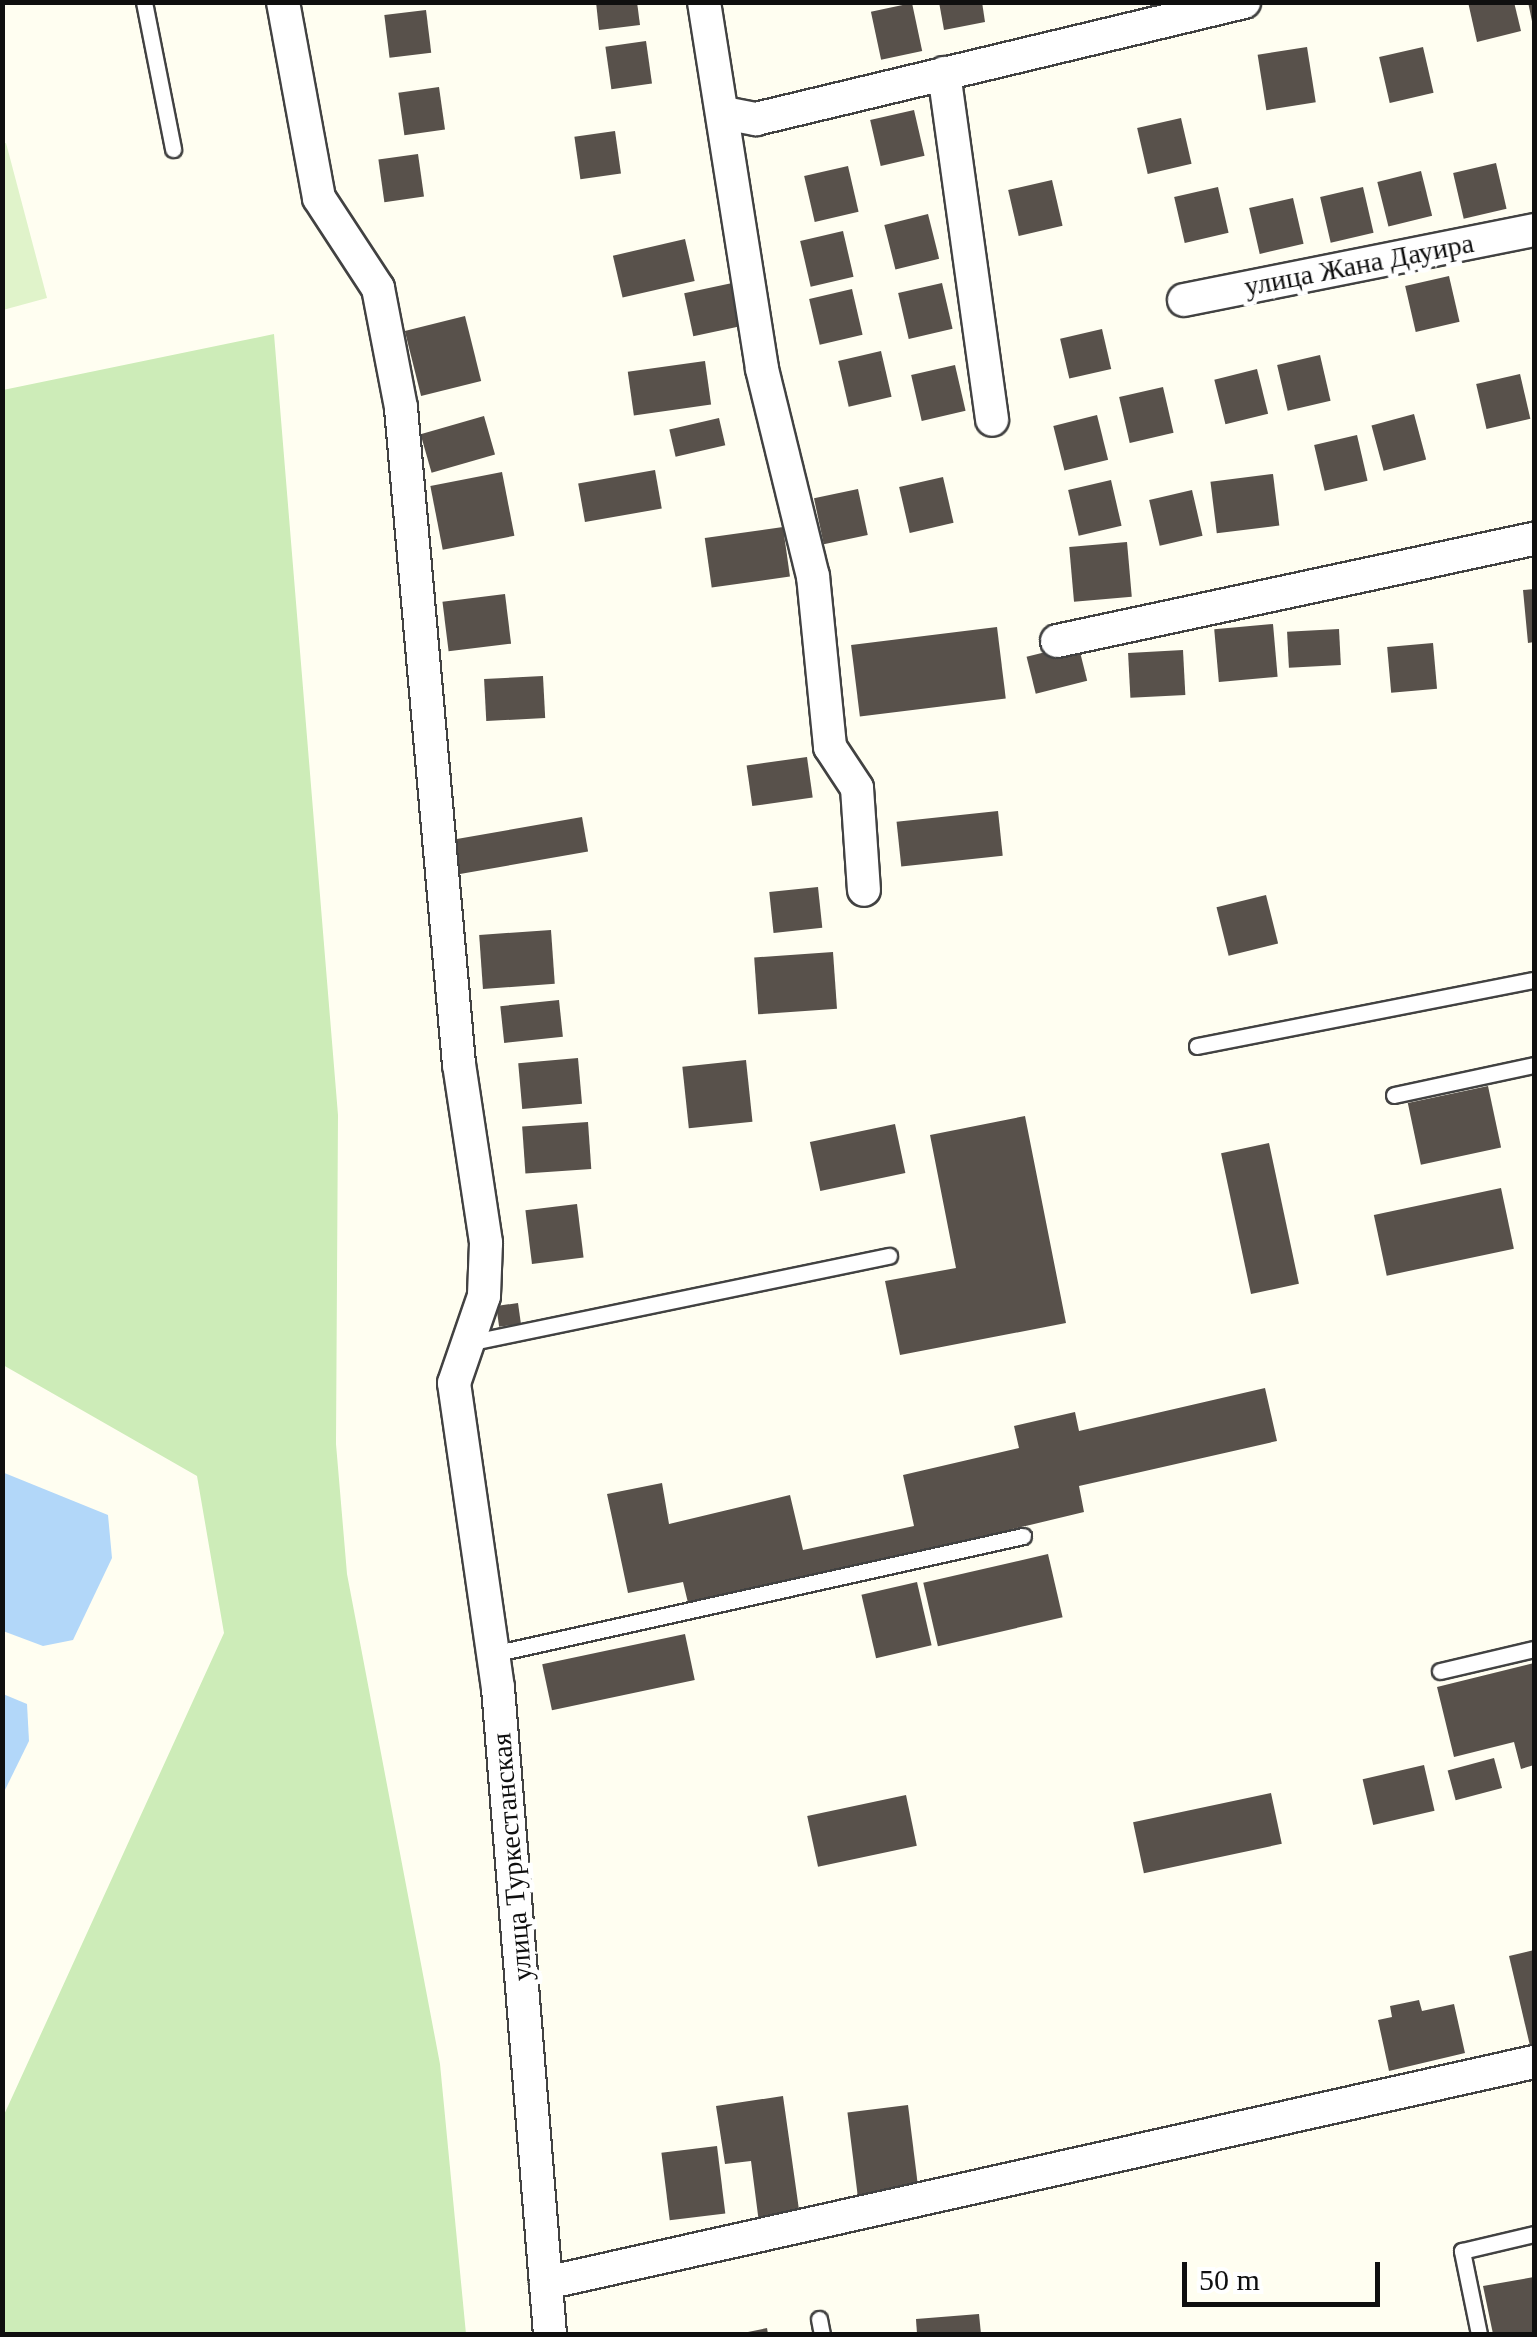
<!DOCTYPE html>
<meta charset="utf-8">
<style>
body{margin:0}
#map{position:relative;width:1537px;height:2337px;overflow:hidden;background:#fffef1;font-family:"Times New Roman",serif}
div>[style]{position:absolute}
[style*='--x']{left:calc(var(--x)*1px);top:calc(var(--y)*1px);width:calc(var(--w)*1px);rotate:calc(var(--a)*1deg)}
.green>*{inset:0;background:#cdecb8}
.pitch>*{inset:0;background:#e0f3ca}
.water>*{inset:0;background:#b2d7f9}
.building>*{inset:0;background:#58514b;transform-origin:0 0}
.roads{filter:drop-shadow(2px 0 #424242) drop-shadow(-2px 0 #424242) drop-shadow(0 2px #424242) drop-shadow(0 -2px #424242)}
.lane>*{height:15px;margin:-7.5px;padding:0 7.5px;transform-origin:7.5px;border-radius:7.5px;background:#fff}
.street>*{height:32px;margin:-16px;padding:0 16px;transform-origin:16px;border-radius:16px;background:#fff}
span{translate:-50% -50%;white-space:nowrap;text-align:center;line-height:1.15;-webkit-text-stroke:10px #fff;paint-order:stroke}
.street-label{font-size:28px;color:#0f0f0f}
.frame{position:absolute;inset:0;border:5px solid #0f0f0f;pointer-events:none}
.scale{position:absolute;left:1182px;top:2262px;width:198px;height:45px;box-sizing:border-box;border:5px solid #0f0f0f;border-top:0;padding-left:12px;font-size:30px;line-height:35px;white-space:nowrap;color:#0f0f0f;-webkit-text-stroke:8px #fff;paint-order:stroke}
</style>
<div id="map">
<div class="green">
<div style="clip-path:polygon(274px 334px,338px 1115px,336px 1444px,347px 1574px,440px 2064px,466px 2334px,3px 2334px,3px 2117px,224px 1633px,197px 1476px,3px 1365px,3px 390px)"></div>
</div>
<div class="pitch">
<div style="clip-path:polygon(6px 143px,47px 298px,3px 310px,2px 144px)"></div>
</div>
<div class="water">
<div style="clip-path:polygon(2px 1472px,108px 1515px,112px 1558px,73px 1640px,43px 1646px,3px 1631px)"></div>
<div style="clip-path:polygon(3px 1694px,27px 1704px,29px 1741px,3px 1794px)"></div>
</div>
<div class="building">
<div style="clip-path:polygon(596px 2px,637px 2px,640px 25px,599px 30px)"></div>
<div style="clip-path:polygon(939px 2px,982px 2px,985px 22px,944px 30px)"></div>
<div style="clip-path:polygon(1468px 2px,1514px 2px,1521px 31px,1477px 42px)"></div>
<div style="clip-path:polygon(1528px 2px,1534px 2px,1534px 25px,1533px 26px)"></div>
<div style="left:912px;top:3px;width:49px;height:42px;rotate:78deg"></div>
<div style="left:426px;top:10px;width:43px;height:42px;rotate:83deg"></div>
<div style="left:646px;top:41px;width:43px;height:41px;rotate:82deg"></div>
<div style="left:1307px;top:47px;width:56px;height:50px;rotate:81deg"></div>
<div style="left:1423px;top:47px;width:47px;height:45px;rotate:77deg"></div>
<div style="left:439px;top:87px;width:43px;height:41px;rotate:82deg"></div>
<div style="left:914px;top:110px;width:47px;height:45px;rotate:77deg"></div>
<div style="left:1181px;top:118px;width:47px;height:45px;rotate:77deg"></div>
<div style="left:615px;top:131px;width:43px;height:41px;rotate:82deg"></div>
<div style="left:418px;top:154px;width:43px;height:40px;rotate:82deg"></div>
<div style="left:1496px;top:163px;width:47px;height:44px;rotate:77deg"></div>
<div style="left:848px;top:166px;width:47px;height:45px;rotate:77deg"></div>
<div style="left:1421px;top:171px;width:46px;height:45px;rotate:76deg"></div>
<div style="left:1052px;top:180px;width:47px;height:45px;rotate:77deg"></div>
<div style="left:1218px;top:187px;width:47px;height:45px;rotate:77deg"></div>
<div style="left:1363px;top:187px;width:47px;height:44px;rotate:77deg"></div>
<div style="left:1293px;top:198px;width:47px;height:45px;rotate:77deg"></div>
<div style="left:928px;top:214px;width:46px;height:45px;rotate:76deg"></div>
<div style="left:843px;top:231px;width:47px;height:44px;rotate:77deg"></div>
<div style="left:685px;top:239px;width:43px;height:74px;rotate:77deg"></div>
<div style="left:1449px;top:276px;width:47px;height:45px;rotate:77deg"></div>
<div style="left:737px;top:282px;width:44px;height:54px;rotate:78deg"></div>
<div style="left:942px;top:283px;width:47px;height:45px;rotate:77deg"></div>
<div style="left:852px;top:289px;width:47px;height:44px;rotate:77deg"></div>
<div style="left:465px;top:316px;width:67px;height:62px;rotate:76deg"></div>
<div style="left:1102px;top:329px;width:41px;height:43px;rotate:77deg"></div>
<div style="left:881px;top:351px;width:47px;height:44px;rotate:77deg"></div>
<div style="left:1320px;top:355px;width:47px;height:44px;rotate:77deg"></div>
<div style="left:705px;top:361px;width:44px;height:78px;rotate:82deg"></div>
<div style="left:955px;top:365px;width:47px;height:45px;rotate:77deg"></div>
<div style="left:1257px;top:369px;width:46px;height:44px;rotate:76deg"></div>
<div style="left:1520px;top:374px;width:46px;height:45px;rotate:77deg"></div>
<div style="left:1163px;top:387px;width:47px;height:45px;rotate:77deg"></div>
<div style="left:1414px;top:414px;width:47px;height:44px;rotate:75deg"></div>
<div style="left:1097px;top:415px;width:46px;height:45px;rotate:76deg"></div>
<div style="left:484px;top:416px;width:40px;height:66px;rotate:74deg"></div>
<div style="left:719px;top:418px;width:28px;height:51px;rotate:77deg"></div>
<div style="left:1357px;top:435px;width:47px;height:44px;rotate:77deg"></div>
<div style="left:655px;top:470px;width:39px;height:78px;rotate:80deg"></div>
<div style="left:502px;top:472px;width:65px;height:73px;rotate:79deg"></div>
<div style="left:1273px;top:474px;width:52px;height:63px;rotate:83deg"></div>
<div style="left:943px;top:477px;width:47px;height:45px;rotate:77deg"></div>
<div style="left:1111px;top:480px;width:47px;height:44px;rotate:77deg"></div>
<div style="left:858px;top:489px;width:47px;height:45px;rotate:78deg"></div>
<div style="left:1192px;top:490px;width:47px;height:44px;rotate:77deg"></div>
<div style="left:783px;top:527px;width:50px;height:79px;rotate:82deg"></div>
<div style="left:1127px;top:542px;width:55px;height:58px;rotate:85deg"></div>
<div style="clip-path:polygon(1534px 589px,1534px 642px,1528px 643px,1523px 590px)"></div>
<div style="left:505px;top:594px;width:50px;height:63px;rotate:83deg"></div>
<div style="left:1273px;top:624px;width:53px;height:59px;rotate:85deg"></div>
<div style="left:997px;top:627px;width:72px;height:147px;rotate:83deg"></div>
<div style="left:1339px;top:629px;width:36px;height:52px;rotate:87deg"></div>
<div style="left:1433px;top:643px;width:46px;height:46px;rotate:85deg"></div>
<div style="left:1078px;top:644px;width:38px;height:53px;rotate:76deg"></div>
<div style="left:1183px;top:650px;width:45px;height:55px;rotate:87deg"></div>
<div style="left:543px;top:676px;width:42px;height:59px;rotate:87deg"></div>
<div style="left:807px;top:757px;width:41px;height:61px;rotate:82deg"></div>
<div style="left:998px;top:811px;width:45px;height:102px;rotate:84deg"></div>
<div style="left:582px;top:817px;width:35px;height:130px;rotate:80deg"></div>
<div style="left:818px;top:887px;width:41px;height:49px;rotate:84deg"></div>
<div style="left:1266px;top:895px;width:50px;height:51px;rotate:76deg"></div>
<div style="left:551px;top:930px;width:54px;height:72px;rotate:86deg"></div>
<div style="left:833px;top:952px;width:57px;height:79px;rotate:86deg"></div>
<div style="left:559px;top:1000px;width:37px;height:59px;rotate:84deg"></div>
<div style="left:578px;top:1058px;width:46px;height:60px;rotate:85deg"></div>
<div style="left:746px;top:1060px;width:62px;height:64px;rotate:84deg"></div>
<div style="left:1488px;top:1086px;width:63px;height:82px;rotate:78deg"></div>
<div style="clip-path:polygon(1025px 1116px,1066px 1323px,900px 1355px,885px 1281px,956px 1268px,930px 1135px)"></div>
<div style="left:588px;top:1122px;width:47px;height:66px;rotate:86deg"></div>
<div style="left:895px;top:1124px;width:50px;height:87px;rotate:78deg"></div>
<div style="left:1269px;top:1143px;width:144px;height:49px;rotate:78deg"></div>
<div style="left:1501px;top:1188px;width:62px;height:130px;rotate:78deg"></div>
<div style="left:577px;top:1204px;width:54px;height:52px;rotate:83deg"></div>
<div style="left:518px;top:1303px;width:21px;height:22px;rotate:82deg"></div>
<div style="clip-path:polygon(1265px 1388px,1277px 1441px,1079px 1486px,1084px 1512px,689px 1607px,683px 1582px,628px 1593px,607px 1494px,662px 1483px,669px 1524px,790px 1495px,803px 1550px,914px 1526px,903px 1475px,1019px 1448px,1014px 1426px,1075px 1412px,1079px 1431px)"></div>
<div style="left:1048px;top:1554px;width:65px;height:128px;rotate:77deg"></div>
<div style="left:917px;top:1582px;width:65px;height:57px;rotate:77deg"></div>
<div style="left:685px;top:1634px;width:47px;height:146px;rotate:78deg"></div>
<div style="clip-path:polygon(1534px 1663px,1534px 1765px,1521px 1769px,1514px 1742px,1454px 1757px,1437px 1687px)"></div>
<div style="left:1494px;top:1758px;width:31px;height:48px;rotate:75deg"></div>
<div style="left:1424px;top:1765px;width:47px;height:63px;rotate:77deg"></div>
<div style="left:1271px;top:1793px;width:52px;height:141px;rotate:78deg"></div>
<div style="left:906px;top:1795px;width:52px;height:101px;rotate:78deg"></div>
<div style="clip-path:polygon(1534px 1950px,1534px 2050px,1531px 2050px,1509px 1956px)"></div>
<div style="clip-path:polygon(1419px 2000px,1422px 2011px,1454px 2004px,1465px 2053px,1389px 2071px,1378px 2020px,1392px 2017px,1390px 2006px)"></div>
<div style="clip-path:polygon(783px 2096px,800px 2217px,759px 2223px,751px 2161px,725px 2164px,716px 2106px)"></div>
<div style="left:908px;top:2105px;width:88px;height:61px;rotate:83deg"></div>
<div style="left:717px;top:2146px;width:68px;height:56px;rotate:83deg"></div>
<div style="clip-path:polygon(1534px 2277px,1534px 2334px,1493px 2334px,1483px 2286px)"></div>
<div style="clip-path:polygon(979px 2314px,981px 2334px,917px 2334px,916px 2319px)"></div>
<div style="clip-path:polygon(767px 2328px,768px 2334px,743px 2334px,743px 2333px)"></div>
</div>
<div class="roads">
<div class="lane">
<div style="--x:144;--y:2;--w:150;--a:78.8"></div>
<div style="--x:1197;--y:1046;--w:343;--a:-11.1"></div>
<div style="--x:1394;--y:1095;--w:143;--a:-12.1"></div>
<div style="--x:468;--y:1343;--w:430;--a:-11.7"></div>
<div style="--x:493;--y:1654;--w:543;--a:-12.55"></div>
<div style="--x:1440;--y:1671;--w:97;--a:-13.2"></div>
<div style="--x:819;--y:2319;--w:15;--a:79"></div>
<div style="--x:1479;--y:2334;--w:85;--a:-101.6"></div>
<div style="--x:1462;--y:2251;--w:74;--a:-13.3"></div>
</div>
<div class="street">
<div style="--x:283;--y:2;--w:199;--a:79.6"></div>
<div style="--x:319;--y:198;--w:108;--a:56.8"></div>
<div style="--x:378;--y:288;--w:122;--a:79.1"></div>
<div style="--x:401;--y:408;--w:659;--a:84.95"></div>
<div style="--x:459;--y:1064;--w:181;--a:81.4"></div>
<div style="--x:486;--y:1243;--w:53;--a:92.2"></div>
<div style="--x:484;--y:1296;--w:92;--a:109"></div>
<div style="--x:454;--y:1383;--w:308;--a:81.8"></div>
<div style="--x:498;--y:1688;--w:648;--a:85.4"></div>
<div style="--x:704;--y:2;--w:372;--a:81"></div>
<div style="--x:762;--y:369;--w:213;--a:76.2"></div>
<div style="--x:813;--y:576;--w:172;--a:84.3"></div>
<div style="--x:830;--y:747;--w:49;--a:56.6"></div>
<div style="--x:857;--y:788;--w:102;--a:86.1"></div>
<div style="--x:944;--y:73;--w:350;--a:82.1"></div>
<div style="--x:724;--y:113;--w:33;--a:11"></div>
<div style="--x:756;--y:119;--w:502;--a:-13.48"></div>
<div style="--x:1184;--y:300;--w:357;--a:-11.3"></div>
<div style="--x:1057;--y:641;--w:488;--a:-12.1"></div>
<div style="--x:546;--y:2283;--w:1012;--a:-12.61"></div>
</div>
</div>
<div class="street-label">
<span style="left:1359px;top:265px;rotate:-11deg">улица Жана Дауира</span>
<span style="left:512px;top:1857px;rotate:-95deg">улица Туркестанская</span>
</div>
<div class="frame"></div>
<div class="scale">50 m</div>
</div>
